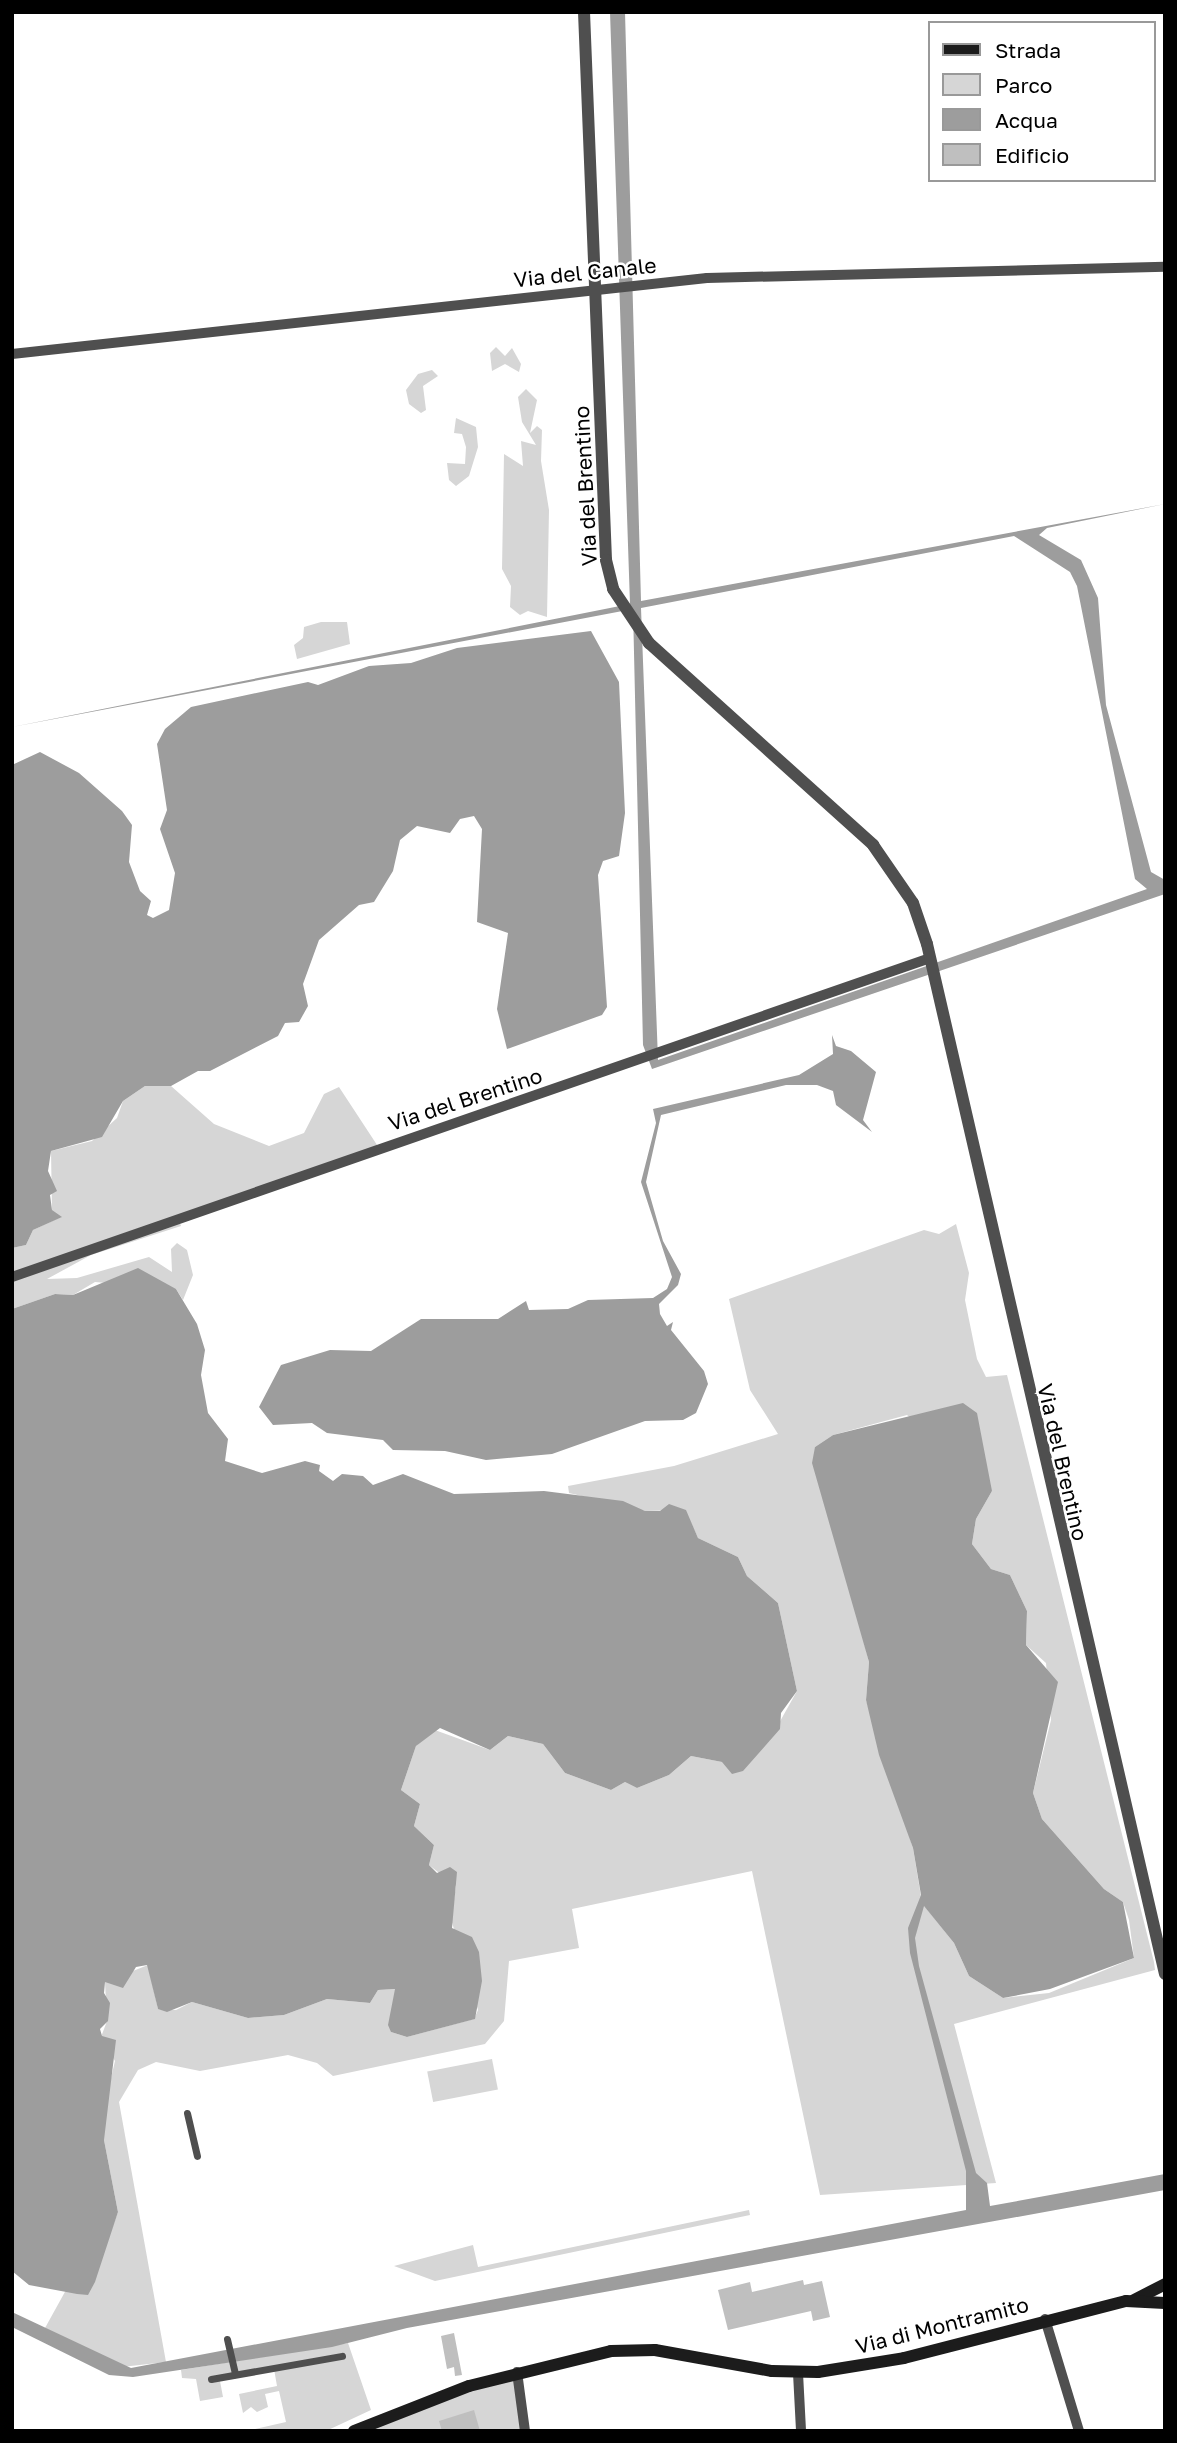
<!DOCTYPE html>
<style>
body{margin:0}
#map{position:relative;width:1177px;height:2443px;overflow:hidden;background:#fff;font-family:"Golos Text",sans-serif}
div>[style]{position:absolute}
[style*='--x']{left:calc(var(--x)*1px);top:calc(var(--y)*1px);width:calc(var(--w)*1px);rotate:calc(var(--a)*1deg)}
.green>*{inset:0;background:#d6d6d6;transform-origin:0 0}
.water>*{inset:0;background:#9d9d9d}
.building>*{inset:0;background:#bfbfbf}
.pedestrian>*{height:7px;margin:-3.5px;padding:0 3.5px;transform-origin:3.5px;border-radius:3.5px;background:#4f4f4f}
.minor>*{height:10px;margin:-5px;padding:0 5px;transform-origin:5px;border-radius:5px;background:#4f4f4f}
.tertiary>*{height:12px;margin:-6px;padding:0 6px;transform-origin:6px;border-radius:6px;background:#4f4f4f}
.secondary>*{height:12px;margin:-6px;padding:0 6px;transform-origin:6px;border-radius:6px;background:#1c1c1c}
span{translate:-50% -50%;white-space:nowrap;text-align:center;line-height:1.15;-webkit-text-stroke:5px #fff;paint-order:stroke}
.street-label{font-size:21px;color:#000}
.frame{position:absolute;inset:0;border:14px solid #000;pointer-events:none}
.legend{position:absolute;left:928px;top:21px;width:228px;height:161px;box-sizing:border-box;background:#fff;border:2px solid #999;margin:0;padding:9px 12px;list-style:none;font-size:21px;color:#000}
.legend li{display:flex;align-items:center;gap:14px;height:35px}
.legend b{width:35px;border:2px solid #999}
</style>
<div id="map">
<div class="green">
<div style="clip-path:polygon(496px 347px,505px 356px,512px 348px,521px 364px,519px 372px,505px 364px,492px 371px,490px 353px)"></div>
<div style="clip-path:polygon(432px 370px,438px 376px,423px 386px,426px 410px,421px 413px,409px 404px,406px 390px,418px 374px)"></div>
<div style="clip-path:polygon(526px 389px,537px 400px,530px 433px,537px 426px,542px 430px,541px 461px,549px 510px,547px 617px,528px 611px,520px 615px,510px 607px,511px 586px,502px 569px,504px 454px,523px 466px,521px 441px,536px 445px,522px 422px,518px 397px)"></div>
<div style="clip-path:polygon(456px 418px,476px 427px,478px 447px,469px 476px,456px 486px,449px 480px,447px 463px,465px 464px,466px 447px,462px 434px,454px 433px)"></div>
<div style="clip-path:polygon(321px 622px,347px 622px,350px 644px,297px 659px,294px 645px,303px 638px,304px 627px)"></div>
<div style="clip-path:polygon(145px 1086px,171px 1086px,214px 1124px,269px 1146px,304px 1133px,324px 1094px,339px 1087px,379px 1148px,179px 1220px,181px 1226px,91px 1255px,47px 1279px,77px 1278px,149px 1257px,172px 1272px,171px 1249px,177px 1243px,187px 1250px,193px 1275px,183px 1300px,176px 1289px,95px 1282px,73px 1295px,55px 1294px,12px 1309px,12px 1248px,26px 1245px,33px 1230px,61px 1217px,52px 1211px,51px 1151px,92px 1141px,117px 1118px,123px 1101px)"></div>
<div style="clip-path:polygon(evenodd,956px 1224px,969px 1273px,965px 1300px,977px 1359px,986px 1377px,1007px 1375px,1154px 1962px,1155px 1970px,954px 2024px,996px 2183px,820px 2195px,752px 1871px,572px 1909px,579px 1948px,509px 1961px,504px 2021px,485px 2044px,333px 2076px,317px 2063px,288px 2055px,200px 2071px,156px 2062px,138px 2070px,119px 2102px,166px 2362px,122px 2367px,45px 2328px,66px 2290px,88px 2294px,118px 2212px,104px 2140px,104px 2108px,115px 2061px,101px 2037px,107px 2021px,105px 1982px,148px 1965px,158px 2009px,176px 2010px,192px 2002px,248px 2018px,284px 2015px,327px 1999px,370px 2003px,378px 1990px,396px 1989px,391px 2032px,407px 2037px,474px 2019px,478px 2010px,451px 1919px,456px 1886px,429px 1865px,434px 1845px,414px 1826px,420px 1804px,401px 1790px,416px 1746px,432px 1729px,490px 1750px,508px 1736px,543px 1744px,565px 1773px,611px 1790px,625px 1782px,637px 1788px,669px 1775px,691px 1756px,722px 1762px,769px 1741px,797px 1691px,778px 1603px,747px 1576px,738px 1557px,698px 1538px,685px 1510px,645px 1511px,569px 1493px,568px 1486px,674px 1466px,778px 1434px,750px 1390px,729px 1299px,924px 1230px,939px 1234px,956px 1224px,907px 1415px,992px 1491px,976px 1519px,972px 1544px,991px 1569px,1010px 1575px,1027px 1611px,1026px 1645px,1046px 1663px,1051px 1720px,1033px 1793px,1042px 1819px,1104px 1889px,1123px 1902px,1129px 1920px,1134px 1958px,1049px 1993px,1003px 1998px,969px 1976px,954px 1943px,922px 1903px,913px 1848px,866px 1700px,869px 1662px,815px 1447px,833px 1435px,907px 1415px)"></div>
<div style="left:492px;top:2059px;width:31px;height:66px;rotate:79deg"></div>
<div style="clip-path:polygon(749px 2210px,750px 2215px,435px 2281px,394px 2266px,473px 2245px,478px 2267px)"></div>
<div style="clip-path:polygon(348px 2343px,371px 2410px,326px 2431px,246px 2431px,286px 2422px,279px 2391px,265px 2394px,268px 2407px,257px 2412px,251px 2407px,243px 2413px,239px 2394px,277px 2386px,274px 2369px,220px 2381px,223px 2397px,200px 2401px,196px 2379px,182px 2378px,181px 2370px)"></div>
<div style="clip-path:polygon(517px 2372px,525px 2431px,354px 2431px)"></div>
</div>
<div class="water">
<div style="clip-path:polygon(evenodd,610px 12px,625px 12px,641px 601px,1165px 504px,1047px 528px,1039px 535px,1081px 560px,1098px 598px,1106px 705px,1151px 872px,1165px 880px,1165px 894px,652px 1069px,643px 1045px,633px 609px,12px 727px,630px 604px,610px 12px,1014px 536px,1070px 572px,1077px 586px,1135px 879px,1147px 889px,658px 1060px,641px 608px,1014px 536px)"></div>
<div style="clip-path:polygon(591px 631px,619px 682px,625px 813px,619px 856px,603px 861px,598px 875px,607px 1007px,602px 1015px,507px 1049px,497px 1009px,508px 933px,477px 922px,482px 829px,474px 816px,460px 819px,450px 833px,417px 826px,400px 840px,393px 871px,374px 902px,359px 905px,319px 940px,303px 984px,308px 1006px,299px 1022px,285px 1023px,278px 1036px,210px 1071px,198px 1071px,171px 1086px,145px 1086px,123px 1101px,102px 1137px,51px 1151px,48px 1171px,57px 1191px,50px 1195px,52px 1210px,62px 1217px,33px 1230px,26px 1245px,12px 1248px,12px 765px,40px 752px,79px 773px,122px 811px,132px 825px,129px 862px,140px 891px,151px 901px,147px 915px,153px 918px,169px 910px,175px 873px,160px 829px,167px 810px,157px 744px,165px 729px,191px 707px,308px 682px,318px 685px,369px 666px,411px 663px,457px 648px)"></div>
<div style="clip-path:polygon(832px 1035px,836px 1046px,851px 1051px,876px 1072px,863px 1120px,872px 1132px,836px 1105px,833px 1091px,817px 1085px,786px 1085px,661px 1115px,646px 1182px,663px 1241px,681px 1274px,678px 1285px,659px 1304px,660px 1314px,667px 1326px,673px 1322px,671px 1330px,704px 1371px,708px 1384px,696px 1413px,683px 1420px,645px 1421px,552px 1454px,486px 1460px,445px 1451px,393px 1450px,383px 1440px,327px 1433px,312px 1423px,273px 1425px,259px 1407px,281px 1365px,330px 1350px,371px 1351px,421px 1319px,498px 1319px,526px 1301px,529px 1310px,568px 1309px,588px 1300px,653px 1298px,667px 1289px,672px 1277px,641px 1182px,656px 1123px,653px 1109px,799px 1075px,833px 1054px)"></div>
<div style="clip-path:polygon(138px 1268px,176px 1289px,197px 1324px,205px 1350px,201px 1375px,208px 1413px,228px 1439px,225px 1461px,262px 1473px,305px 1461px,320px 1465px,319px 1471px,333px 1481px,342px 1474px,363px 1476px,373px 1485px,403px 1474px,454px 1494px,544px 1491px,623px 1501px,645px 1511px,660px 1511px,669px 1504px,686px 1510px,698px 1538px,738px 1557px,747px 1576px,778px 1603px,797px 1691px,781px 1713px,780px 1729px,743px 1771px,732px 1774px,722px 1762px,691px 1756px,669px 1775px,637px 1788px,625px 1782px,611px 1790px,565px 1773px,543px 1744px,508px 1736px,490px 1750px,440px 1728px,416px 1746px,401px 1790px,420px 1804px,414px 1826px,434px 1845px,429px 1865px,437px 1873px,450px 1867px,457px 1872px,452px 1928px,472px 1937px,479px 1952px,482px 1981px,475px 2019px,407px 2037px,391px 2032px,388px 2025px,395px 1989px,378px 1990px,370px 2003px,327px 1999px,284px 2015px,248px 2018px,192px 2002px,167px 2012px,158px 2009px,147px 1965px,136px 1967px,123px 1988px,105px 1982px,104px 1993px,110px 2003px,108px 2021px,100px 2029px,102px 2036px,116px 2040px,104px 2140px,118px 2212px,95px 2282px,88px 2295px,77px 2294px,29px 2285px,12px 2271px,12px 1309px,55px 1294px,73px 1295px)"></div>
<div style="clip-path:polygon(963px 1403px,977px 1413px,992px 1491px,976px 1519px,972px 1544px,991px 1569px,1010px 1575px,1027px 1611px,1026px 1645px,1058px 1682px,1033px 1793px,1042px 1819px,1104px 1889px,1123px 1902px,1134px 1958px,1050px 1989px,1003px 1998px,969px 1976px,954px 1943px,924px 1906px,915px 1938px,919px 1966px,976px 2173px,987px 2183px,990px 2206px,1165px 2174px,1165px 2190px,407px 2328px,332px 2347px,133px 2377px,109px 2375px,12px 2327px,12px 2312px,131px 2368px,966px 2210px,966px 2171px,910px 1953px,908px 1928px,921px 1895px,913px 1848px,879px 1755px,866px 1700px,869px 1662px,812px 1463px,815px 1447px,833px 1435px)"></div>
</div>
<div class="building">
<div style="clip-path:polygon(803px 2280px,804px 2285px,822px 2281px,830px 2317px,813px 2321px,811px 2311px,728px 2330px,718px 2290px,750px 2282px,752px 2292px)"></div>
<div style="clip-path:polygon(454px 2333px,462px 2375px,455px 2376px,454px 2367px,447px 2369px,441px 2336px)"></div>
<div style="clip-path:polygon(474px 2410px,480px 2431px,442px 2431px,439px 2421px)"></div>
</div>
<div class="pedestrian">
<div style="--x:187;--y:2113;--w:44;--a:76.9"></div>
<div style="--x:227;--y:2339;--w:36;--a:77"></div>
<div style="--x:211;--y:2379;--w:133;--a:-10"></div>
</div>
<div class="minor">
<div style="--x:12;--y:354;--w:699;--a:-6.24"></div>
<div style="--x:707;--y:278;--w:458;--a:-1.4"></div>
<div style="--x:12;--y:1277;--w:972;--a:-19.16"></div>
<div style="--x:1045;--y:2319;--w:117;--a:73.1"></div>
<div style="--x:517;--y:2372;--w:60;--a:82.3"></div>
<div style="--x:798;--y:2373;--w:58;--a:87"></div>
</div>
<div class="tertiary">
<div style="--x:584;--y:12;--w:548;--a:87.7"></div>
<div style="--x:606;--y:560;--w:30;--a:76"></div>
<div style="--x:613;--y:589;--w:65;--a:56.3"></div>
<div style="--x:649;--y:643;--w:302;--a:42"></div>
<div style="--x:873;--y:845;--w:70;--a:55.4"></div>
<div style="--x:913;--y:903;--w:43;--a:71.1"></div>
<div style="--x:927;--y:944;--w:1057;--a:76.99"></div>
</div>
<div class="secondary">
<div style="--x:1134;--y:2300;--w:35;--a:-27"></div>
<div style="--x:354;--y:2431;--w:123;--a:-21.4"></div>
<div style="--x:469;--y:2386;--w:146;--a:-13.8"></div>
<div style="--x:611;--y:2351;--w:44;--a:-1.3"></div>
<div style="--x:655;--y:2350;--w:119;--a:10.2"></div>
<div style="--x:772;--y:2371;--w:46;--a:1.2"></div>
<div style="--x:818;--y:2372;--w:87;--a:-9.2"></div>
<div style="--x:904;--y:2358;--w:229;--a:-14.4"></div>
<div style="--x:1126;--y:2301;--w:39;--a:3"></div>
</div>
<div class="street-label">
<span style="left:585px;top:272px;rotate:-6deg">Via del Canale</span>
<span style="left:585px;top:486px;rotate:-93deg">Via del Brentino</span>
<span style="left:465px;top:1099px;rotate:-18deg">Via del Brentino</span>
<span style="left:1063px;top:1462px;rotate:77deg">Via del Brentino</span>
<span style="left:942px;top:2325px;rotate:-14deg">Via di Montramito</span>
</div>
<div class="frame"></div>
<ul class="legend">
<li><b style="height:9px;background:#1c1c1c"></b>Strada</li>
<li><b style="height:19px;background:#d6d6d6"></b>Parco</li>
<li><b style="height:19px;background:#9d9d9d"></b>Acqua</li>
<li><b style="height:19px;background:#bfbfbf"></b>Edificio</li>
</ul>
</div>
